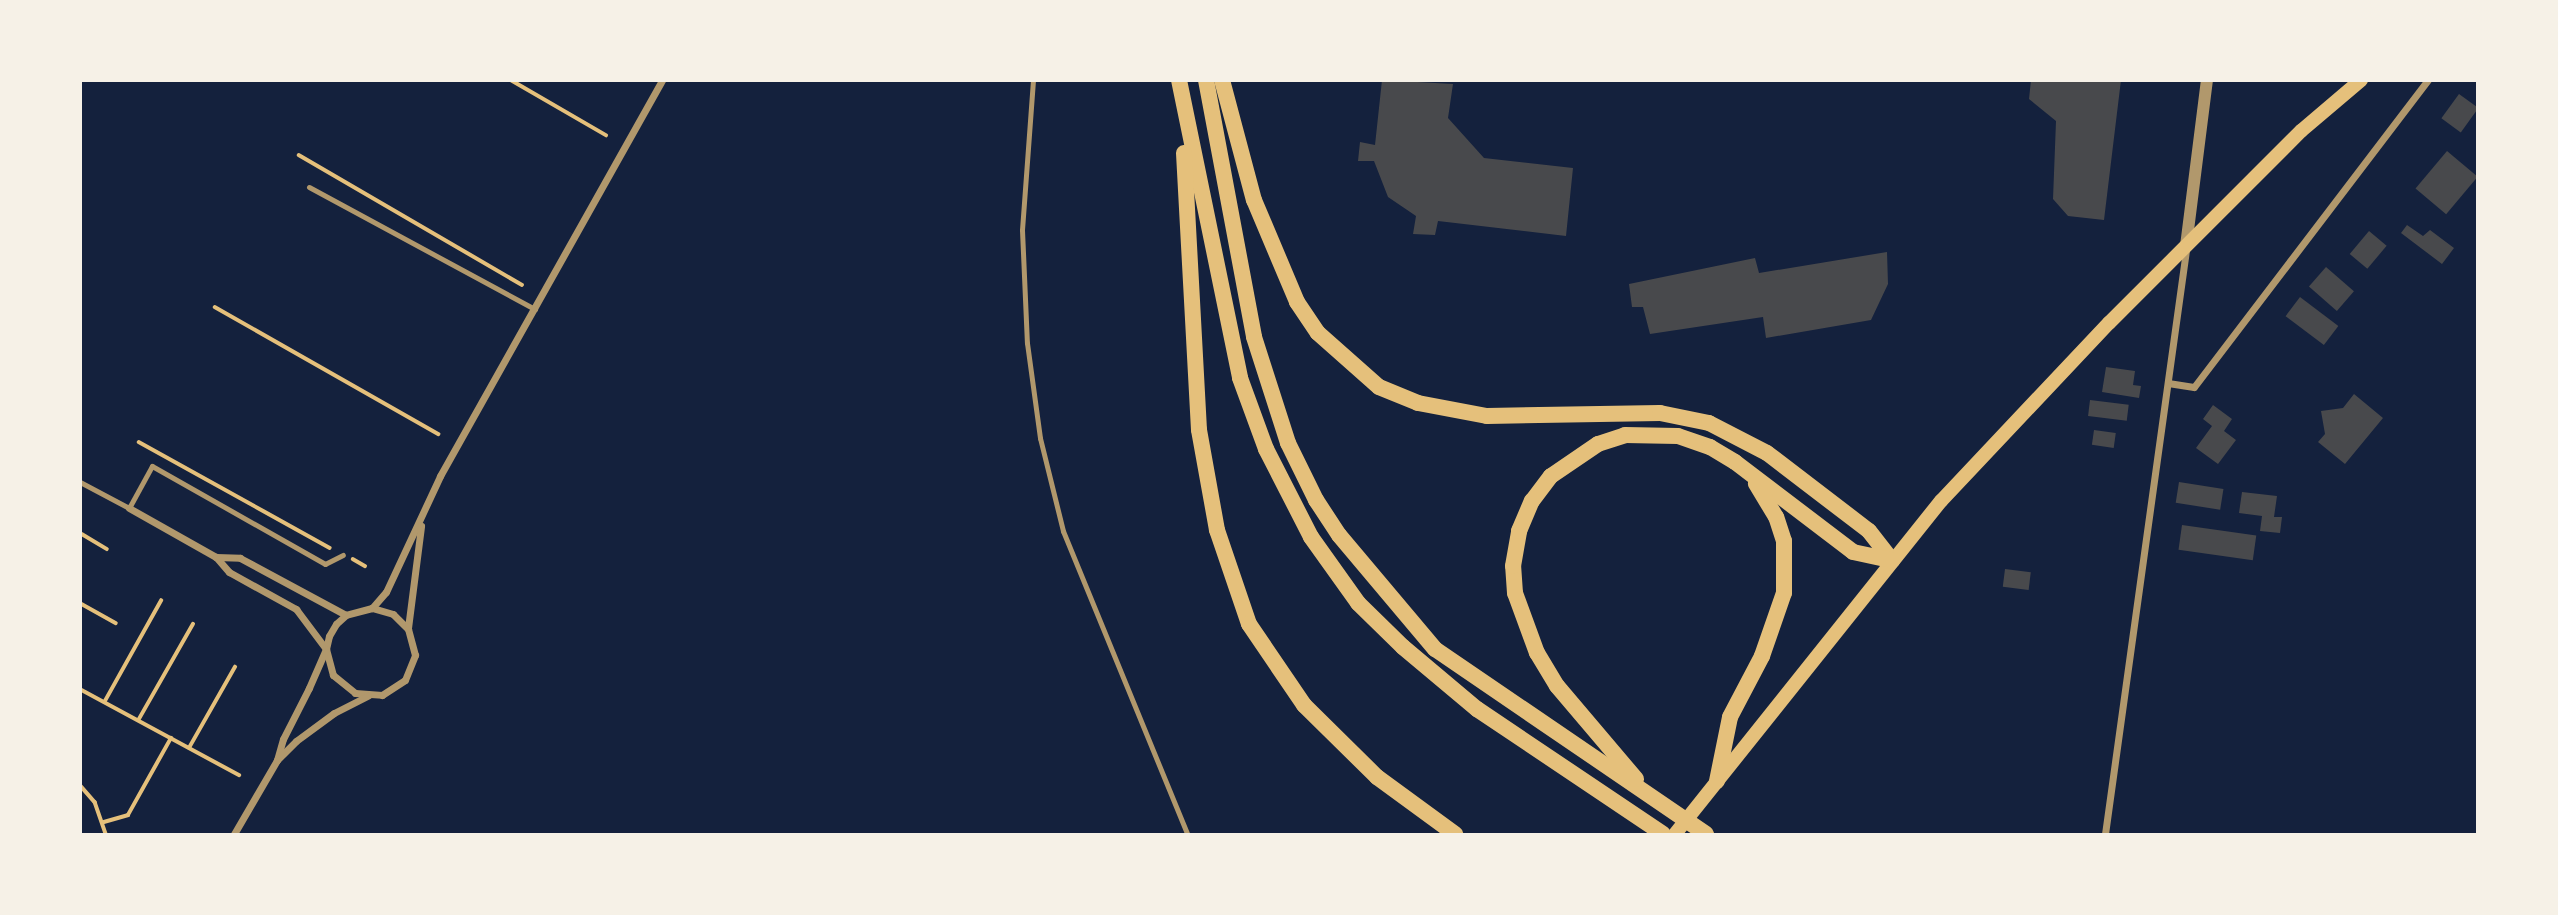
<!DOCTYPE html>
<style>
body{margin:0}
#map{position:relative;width:2558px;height:915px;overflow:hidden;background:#14213d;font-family:Barlow,sans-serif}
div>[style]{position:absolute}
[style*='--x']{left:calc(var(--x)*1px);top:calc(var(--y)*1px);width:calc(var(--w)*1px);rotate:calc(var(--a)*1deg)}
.building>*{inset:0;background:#48494c;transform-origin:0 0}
.path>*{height:3.5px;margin:-1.75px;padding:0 1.75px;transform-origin:1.75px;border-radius:1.75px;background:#e5c07b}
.service>*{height:5px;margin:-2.5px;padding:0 2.5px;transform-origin:2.5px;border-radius:2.5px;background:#b1986c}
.minor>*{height:7px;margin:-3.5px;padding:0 3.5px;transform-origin:3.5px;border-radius:3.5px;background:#b1986c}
.tertiary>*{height:12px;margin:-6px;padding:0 6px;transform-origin:6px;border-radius:6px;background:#b1986c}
.secondary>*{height:14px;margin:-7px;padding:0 7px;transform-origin:7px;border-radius:7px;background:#e5c07b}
.primary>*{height:16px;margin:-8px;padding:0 8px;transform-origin:8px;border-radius:8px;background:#e5c07b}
span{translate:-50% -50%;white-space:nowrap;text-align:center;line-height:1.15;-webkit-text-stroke:6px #f6f1e7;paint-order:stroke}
.frame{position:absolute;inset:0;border:82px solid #f6f1e7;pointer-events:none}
</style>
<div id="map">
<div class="building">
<div style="clip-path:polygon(1382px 80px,1453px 84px,1448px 118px,1484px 158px,1573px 168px,1566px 236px,1438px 221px,1435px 235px,1413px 234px,1416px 216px,1388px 197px,1374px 161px,1358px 161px,1360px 142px,1375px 145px)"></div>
<div style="clip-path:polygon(2031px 80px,2121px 80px,2104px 220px,2068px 216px,2053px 199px,2056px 121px,2029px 99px)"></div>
<div style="left:2459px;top:94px;width:24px;height:30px;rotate:36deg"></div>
<div style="left:2447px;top:151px;width:40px;height:49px;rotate:40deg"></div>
<div style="clip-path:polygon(2407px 225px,2423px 236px,2430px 230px,2454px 248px,2442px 264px,2401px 233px)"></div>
<div style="left:2369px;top:231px;width:23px;height:30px;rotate:40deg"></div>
<div style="clip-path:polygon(1887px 252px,1888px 284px,1871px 320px,1766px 338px,1763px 317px,1650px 334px,1643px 307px,1632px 307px,1629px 284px,1755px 258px,1759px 273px)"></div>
<div style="left:2326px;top:267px;width:37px;height:26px;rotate:41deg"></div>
<div style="left:2300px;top:297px;width:48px;height:24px;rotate:37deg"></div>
<div style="clip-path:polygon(2106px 367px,2135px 371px,2133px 385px,2141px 386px,2139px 398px,2102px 392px)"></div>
<div style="clip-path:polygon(2354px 394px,2383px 418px,2345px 464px,2318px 442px,2325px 434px,2321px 411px,2343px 408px)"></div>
<div style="left:2090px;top:400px;width:39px;height:16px;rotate:7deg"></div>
<div style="clip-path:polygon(2213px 405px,2232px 419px,2224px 431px,2236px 440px,2218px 464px,2196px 448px,2212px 426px,2203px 419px)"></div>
<div style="left:2094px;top:430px;width:22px;height:15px;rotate:8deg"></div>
<div style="left:2179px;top:482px;width:45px;height:21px;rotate:9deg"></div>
<div style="clip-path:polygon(2242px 492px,2277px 496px,2274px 517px,2282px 517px,2280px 533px,2260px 531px,2262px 516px,2239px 513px)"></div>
<div style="left:2182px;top:525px;width:75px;height:25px;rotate:8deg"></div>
<div style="left:2005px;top:569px;width:26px;height:18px;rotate:7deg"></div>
</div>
<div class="path">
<div style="--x:511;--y:80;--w:110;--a:30.1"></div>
<div style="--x:299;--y:155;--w:258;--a:30.2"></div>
<div style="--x:215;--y:307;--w:257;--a:29.6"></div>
<div style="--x:139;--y:442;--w:218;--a:29"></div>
<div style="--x:82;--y:534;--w:29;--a:31"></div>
<div style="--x:353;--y:559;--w:14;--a:30"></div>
<div style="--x:80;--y:603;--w:41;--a:29.1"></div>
<div style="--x:80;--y:689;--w:181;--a:28.4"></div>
<div style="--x:105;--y:701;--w:115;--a:-60.8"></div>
<div style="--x:139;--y:719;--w:109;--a:-60.4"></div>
<div style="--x:189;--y:748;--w:93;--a:-60.4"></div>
<div style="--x:80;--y:785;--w:23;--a:49"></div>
<div style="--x:95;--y:802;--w:34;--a:71"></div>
<div style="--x:104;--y:822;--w:25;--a:-16"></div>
<div style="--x:128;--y:815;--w:88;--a:-60.8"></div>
</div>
<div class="service">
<div style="--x:1033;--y:80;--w:150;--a:94.2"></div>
<div style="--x:1022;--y:230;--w:113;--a:87.5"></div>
<div style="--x:1027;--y:343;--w:96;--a:82.2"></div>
<div style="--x:1040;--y:438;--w:96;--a:76.1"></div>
<div style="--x:1063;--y:531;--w:327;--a:67.7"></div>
<div style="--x:309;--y:187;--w:257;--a:28.4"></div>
<div style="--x:80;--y:482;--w:55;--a:28"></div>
<div style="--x:129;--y:508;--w:48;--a:-61.3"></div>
<div style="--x:152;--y:466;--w:199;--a:29.5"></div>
<div style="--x:325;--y:564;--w:20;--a:-27"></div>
</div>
<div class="minor">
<div style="--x:2168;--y:383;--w:26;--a:9"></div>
<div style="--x:2194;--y:387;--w:386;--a:-52.7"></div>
<div style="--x:129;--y:508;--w:100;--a:29.4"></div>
<div style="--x:216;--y:557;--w:20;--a:49"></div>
<div style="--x:229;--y:572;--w:77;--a:28.9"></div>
<div style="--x:296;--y:609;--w:50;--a:53.1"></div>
<div style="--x:326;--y:649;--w:27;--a:75"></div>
<div style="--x:333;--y:675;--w:28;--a:39"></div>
<div style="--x:355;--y:693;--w:27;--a:4"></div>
<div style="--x:382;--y:695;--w:27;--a:-33"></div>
<div style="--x:405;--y:680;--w:27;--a:-68"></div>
<div style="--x:415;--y:655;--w:27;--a:-105"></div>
<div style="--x:408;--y:629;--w:21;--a:-135"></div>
<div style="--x:393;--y:614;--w:22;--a:-164"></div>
<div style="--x:372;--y:608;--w:27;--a:165"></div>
<div style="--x:346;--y:615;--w:13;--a:138"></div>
<div style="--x:336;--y:624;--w:14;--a:120"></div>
<div style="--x:329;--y:636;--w:13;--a:103"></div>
<div style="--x:326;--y:649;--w:43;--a:113.6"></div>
<div style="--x:309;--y:688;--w:57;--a:117"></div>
<div style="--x:283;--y:739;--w:22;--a:106"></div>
<div style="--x:216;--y:557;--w:24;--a:2"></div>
<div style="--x:240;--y:558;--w:120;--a:28.3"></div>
<div style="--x:372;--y:608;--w:21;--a:-49"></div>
<div style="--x:386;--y:592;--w:128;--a:-65"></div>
<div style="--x:440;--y:476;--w:454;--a:-60.7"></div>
<div style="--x:408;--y:628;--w:103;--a:-82.7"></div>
<div style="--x:234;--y:834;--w:86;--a:-59.8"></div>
<div style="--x:277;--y:760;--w:27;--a:-45"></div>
<div style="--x:296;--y:741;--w:47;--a:-36.4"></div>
<div style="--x:334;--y:713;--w:38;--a:-27"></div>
<div style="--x:2105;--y:834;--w:590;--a:-82.1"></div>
</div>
<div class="tertiary">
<div style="--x:2186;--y:246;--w:167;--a:-82.8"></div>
</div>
<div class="secondary">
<div style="--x:1675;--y:834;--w:426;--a:-51.4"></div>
<div style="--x:1941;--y:501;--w:245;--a:-46.7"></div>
<div style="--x:2109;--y:323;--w:272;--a:-45"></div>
<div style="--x:2301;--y:131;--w:79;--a:-40.4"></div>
</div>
<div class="primary">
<div style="--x:1179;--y:80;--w:304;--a:78.4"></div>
<div style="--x:1240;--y:378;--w:76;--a:69.9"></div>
<div style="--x:1266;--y:449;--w:99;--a:62.9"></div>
<div style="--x:1311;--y:537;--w:81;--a:54.5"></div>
<div style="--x:1358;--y:603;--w:63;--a:44.4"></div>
<div style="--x:1403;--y:647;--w:97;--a:40"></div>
<div style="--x:1477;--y:709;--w:224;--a:33.9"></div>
<div style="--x:1206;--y:80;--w:261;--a:79.4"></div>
<div style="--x:1254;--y:337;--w:111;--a:72.2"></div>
<div style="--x:1288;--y:443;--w:64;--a:63.8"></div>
<div style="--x:1316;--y:500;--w:42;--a:56.7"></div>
<div style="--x:1339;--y:535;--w:149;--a:49.9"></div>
<div style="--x:1435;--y:649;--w:328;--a:34.3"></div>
<div style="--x:1222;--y:80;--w:124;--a:75.1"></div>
<div style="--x:1254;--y:200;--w:111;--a:67.1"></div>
<div style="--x:1297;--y:302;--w:37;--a:56"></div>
<div style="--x:1318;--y:333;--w:81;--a:41.5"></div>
<div style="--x:1379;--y:387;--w:42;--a:22.3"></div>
<div style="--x:1418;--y:403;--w:70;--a:10.7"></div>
<div style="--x:1487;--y:416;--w:173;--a:-1"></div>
<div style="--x:1660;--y:413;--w:50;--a:11.5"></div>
<div style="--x:1709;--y:423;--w:65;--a:27.3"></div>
<div style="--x:1767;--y:453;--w:128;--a:37.4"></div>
<div style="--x:1869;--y:531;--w:37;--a:52"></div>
<div style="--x:1184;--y:153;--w:277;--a:86.9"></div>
<div style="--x:1199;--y:430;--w:102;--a:79.8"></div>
<div style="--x:1217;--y:530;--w:99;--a:71.2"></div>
<div style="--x:1249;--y:624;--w:98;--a:55.8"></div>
<div style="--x:1304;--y:705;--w:103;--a:44.6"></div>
<div style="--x:1377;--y:777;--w:97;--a:36.2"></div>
<div style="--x:1636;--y:779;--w:122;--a:-130.3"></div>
<div style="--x:1557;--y:686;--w:39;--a:-121"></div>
<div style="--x:1537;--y:653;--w:64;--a:-110.1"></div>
<div style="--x:1515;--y:593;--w:27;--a:-94"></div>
<div style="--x:1513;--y:566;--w:36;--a:-80"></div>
<div style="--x:1519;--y:531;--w:33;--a:-67"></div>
<div style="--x:1532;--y:501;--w:31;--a:-53"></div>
<div style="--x:1551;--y:476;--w:57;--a:-34.2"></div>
<div style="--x:1598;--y:444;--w:28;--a:-18"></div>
<div style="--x:1625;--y:435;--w:53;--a:1.1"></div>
<div style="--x:1678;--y:436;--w:34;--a:19"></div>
<div style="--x:1710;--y:447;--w:29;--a:31"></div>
<div style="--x:1735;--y:462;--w:148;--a:37.3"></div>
<div style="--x:1853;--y:552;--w:40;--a:12"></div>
<div style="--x:1717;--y:781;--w:65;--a:-78.5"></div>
<div style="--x:1730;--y:717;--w:69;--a:-62.3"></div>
<div style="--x:1762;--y:656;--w:67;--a:-70.8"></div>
<div style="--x:1784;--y:593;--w:52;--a:-90"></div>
<div style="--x:1784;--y:541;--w:25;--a:-108"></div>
<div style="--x:1776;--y:517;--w:39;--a:-121"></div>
</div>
<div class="frame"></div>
</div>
